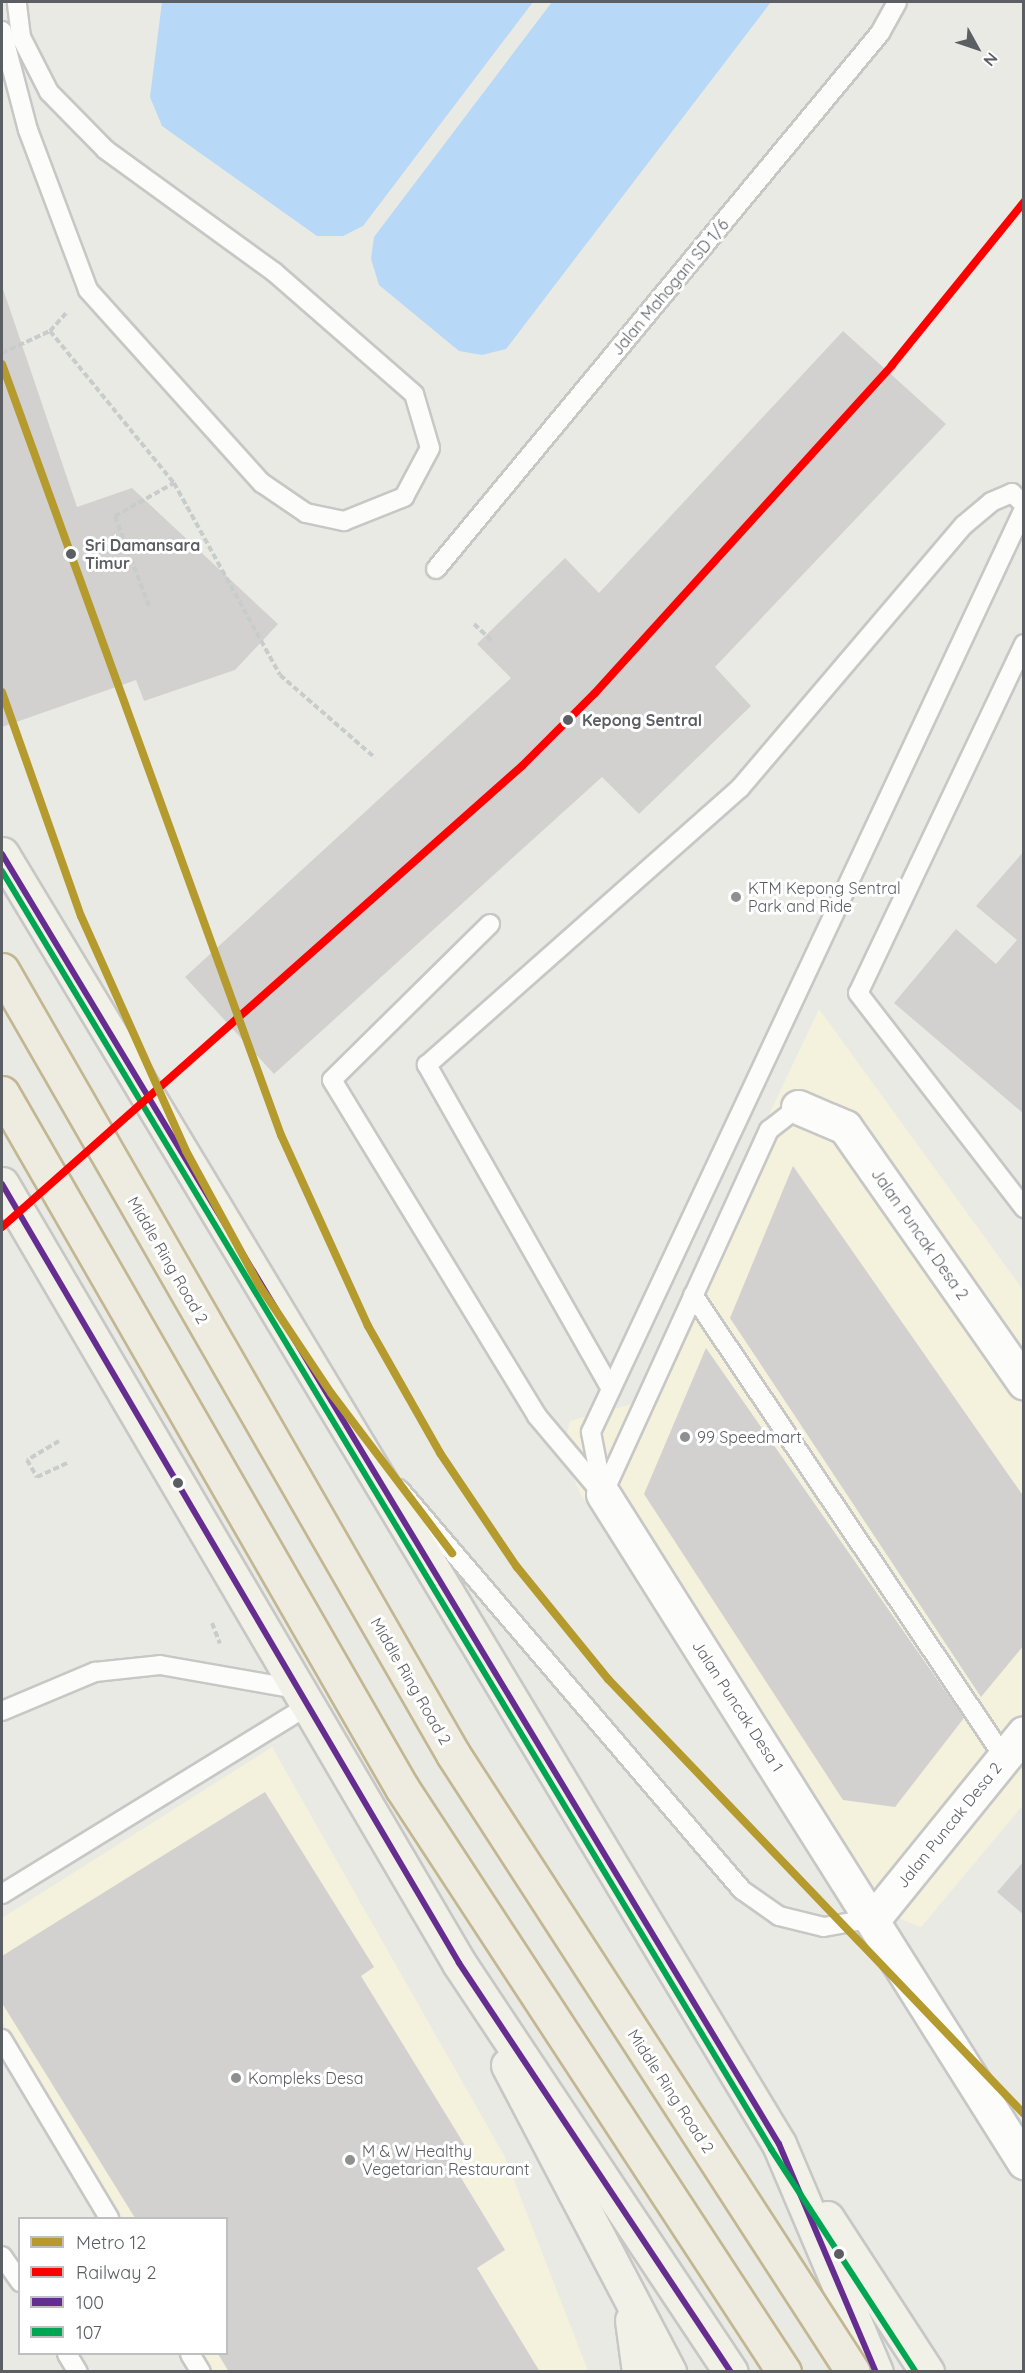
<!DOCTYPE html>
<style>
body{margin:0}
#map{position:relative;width:1025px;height:2373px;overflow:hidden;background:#eaeae5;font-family:Quicksand,sans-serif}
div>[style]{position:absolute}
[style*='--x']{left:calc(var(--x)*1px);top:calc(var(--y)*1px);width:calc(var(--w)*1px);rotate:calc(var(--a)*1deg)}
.commercial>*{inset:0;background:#f4f1dd}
.water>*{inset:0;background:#b7d8f6}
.building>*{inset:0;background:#d2d1cf}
.path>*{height:4px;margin-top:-2px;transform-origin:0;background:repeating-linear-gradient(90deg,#c8ccca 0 6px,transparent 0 9px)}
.roads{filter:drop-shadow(2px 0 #c7c7c6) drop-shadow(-2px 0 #c7c7c6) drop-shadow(0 2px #c7c7c6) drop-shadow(0 -2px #c7c7c6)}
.lane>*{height:18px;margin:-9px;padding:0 9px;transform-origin:9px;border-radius:9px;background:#fcfcfb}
.street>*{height:33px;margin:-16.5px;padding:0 16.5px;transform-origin:16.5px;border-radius:16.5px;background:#fcfcfb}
.primary>*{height:33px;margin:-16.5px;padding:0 16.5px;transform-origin:16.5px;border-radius:16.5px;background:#f2f1e7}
.bridges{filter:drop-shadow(2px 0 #c2b792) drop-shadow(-2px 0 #c2b792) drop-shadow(0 2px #c2b792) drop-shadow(0 -2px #c2b792)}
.highway-bridge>*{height:33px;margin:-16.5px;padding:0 16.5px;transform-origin:16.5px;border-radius:16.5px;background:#eeece1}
.bus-1>*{height:6px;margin:-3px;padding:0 3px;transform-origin:3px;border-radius:3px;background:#662d91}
.bus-2>*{height:6px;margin:-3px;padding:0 3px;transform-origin:3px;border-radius:3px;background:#00a651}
.rail-1>*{height:8px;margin:-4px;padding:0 4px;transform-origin:4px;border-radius:4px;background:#f00}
.metro-1>*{height:8px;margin:-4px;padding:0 4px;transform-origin:4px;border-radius:4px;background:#b59a2d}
.dots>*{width:16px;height:16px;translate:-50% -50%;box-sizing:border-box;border:3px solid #fff;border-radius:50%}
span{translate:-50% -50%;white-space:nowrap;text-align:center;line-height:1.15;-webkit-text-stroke:6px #fff;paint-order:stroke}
.street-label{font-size:16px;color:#5b5e63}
.stop-label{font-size:16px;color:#5b5e63;font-weight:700}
.left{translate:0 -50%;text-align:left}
.poi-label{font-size:16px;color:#5b5e63}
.frame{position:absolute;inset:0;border:3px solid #5b5e63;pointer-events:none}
.legend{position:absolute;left:18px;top:2217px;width:210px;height:138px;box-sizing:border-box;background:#fff;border:2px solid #bdbfc1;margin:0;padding:8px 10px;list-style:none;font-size:18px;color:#5b5e63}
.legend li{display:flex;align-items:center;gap:12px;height:30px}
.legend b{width:30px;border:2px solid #bdbfc1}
.north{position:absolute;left:947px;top:18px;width:60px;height:60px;-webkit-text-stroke:4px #fff;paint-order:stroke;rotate:130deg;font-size:16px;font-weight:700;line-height:24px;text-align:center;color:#5b5e63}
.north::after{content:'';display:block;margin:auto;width:21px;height:27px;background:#5b5e63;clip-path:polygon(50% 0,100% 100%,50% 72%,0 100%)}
</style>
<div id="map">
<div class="commercial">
<div style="clip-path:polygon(819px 1009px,1023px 1290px,1023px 1805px,921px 1927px,850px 1899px,581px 1495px,562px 1452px,570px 1421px,632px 1404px)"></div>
<div style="clip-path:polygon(272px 1747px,505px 2157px,588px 2371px,213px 2371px,202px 2354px,226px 2354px,226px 2218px,121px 2218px,2px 2021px,2px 1918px)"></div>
</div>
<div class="water">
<div style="clip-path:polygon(162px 2px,533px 2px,363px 226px,343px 236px,317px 236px,162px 126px,150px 97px)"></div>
<div style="clip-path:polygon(552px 2px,771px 2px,506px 349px,482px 355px,459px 351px,379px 285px,371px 259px,374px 237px)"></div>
</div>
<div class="building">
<div style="clip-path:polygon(2px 286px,77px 507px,132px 488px,278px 624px,235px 670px,144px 701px,136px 680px,2px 727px)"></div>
<div style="clip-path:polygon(843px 331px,946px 424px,715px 667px,751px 706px,639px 814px,602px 777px,274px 1074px,185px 977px,511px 678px,477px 644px,565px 558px,599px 593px)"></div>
<div style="clip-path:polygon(1024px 851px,1024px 1114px,894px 1003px,956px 929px,996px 964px,1017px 940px,976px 906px)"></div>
<div style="clip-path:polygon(793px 1166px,1024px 1497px,1024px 1645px,981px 1697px,730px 1318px)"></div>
<div style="clip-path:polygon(706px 1348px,964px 1718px,895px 1807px,843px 1800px,644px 1494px)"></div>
<div style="clip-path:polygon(265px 1792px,374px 1967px,361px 1976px,469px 2152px,452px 2163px,505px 2250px,477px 2268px,540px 2372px,229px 2372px,218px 2354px,226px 2354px,226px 2218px,135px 2218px,2px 2003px,2px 1956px)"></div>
<div style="clip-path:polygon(1024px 1861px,1024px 1915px,997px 1892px)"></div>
</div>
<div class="path">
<div style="--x:50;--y:331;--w:27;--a:-48"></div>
<div style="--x:2;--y:353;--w:53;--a:-24.6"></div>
<div style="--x:50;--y:331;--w:196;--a:50.8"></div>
<div style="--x:174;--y:483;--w:219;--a:61.1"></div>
<div style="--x:280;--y:675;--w:126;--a:41.1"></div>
<div style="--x:149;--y:606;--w:96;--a:-110.7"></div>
<div style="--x:115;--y:516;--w:68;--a:-29.2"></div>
<div style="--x:474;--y:624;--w:25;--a:43"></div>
<div style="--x:59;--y:1441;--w:37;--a:149"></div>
<div style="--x:27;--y:1460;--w:20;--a:60"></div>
<div style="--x:37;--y:1477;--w:35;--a:-25"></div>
<div style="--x:212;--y:1623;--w:22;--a:69"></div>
</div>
<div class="roads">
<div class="lane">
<div style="--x:2;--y:31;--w:102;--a:75.3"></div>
<div style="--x:28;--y:130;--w:171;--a:69.4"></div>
<div style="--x:88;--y:290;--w:260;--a:48"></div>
<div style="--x:262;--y:483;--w:53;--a:34.3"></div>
<div style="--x:306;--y:513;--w:39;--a:12"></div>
<div style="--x:344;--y:521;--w:65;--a:-21.8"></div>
<div style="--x:404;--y:497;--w:55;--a:-62"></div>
<div style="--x:430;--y:448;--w:56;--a:-106.5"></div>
<div style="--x:414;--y:394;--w:186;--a:-138.9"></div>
<div style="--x:274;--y:272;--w:208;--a:-144"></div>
<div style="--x:106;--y:150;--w:81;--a:-134.5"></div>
<div style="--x:49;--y:92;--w:62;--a:-117"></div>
<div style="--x:21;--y:37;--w:35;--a:-97"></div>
<div style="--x:436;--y:569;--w:696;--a:-50.36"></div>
<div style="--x:880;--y:33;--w:35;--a:-61"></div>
<div style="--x:1024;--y:644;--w:386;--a:115.4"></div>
<div style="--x:858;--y:993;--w:272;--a:52.3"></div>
<div style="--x:490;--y:924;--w:222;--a:135.4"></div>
<div style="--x:332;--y:1080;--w:394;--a:58.6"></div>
<div style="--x:537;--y:1416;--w:99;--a:49.9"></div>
<div style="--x:693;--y:1295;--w:557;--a:56.05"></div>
<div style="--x:611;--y:1389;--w:373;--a:-119.6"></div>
<div style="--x:427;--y:1065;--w:418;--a:-41.5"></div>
<div style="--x:740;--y:788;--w:345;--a:-49.6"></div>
<div style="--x:964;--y:525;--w:35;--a:-40"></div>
<div style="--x:991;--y:502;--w:23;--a:-23"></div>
<div style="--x:1012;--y:493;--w:16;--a:43"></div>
<div style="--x:399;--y:1489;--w:528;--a:49.46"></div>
<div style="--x:742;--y:1890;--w:45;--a:35.1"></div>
<div style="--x:779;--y:1916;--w:46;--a:13.7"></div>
<div style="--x:824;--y:1927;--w:51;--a:-10.2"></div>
<div style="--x:603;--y:1494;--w:63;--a:-101"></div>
<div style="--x:591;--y:1432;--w:1020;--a:-64.87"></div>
<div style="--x:603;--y:1494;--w:400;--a:-65.5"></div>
<div style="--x:769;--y:1130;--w:37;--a:-38"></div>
<div style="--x:2;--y:1711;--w:101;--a:-22.8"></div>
<div style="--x:95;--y:1672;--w:65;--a:-6.1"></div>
<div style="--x:160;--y:1665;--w:138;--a:10"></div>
<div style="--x:2;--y:1894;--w:357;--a:-31.6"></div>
<div style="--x:2;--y:2039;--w:209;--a:59.1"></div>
<div style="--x:2;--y:2256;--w:32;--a:55"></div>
<div style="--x:67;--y:2354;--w:21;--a:59"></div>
<div style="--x:190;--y:2354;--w:21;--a:59"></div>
</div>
<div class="street">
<div style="--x:798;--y:1107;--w:51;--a:23.1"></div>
<div style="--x:845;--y:1127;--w:312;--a:55"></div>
<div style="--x:603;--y:1494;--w:790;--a:57.78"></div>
<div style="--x:874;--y:1918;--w:238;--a:-51"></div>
</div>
<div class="primary">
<div style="--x:2;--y:854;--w:1506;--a:58.94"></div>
<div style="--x:779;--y:2144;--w:248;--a:67"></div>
<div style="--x:2;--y:1184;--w:903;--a:59.6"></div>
<div style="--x:459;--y:1963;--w:491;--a:56.4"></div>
<div style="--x:508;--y:2065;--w:347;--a:62.3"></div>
<div style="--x:827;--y:2218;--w:184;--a:57"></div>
<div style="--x:632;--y:2320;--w:52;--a:82.3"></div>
</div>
</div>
<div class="bridges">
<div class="highway-bridge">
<div style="--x:2;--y:970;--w:904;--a:60.09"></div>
<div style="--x:453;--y:1754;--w:736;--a:57.09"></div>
<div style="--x:2;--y:1093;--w:802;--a:60.08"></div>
<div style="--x:402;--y:1788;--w:698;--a:56.81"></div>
</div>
</div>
<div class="bus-1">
<div style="--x:2;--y:854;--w:1506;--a:58.94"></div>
<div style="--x:779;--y:2144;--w:248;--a:67"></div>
<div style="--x:2;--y:1184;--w:903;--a:59.6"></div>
<div style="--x:459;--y:1963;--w:491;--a:56.4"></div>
</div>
<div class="bus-2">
<div style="--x:2;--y:871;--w:1492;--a:58.96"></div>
<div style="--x:771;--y:2149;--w:266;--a:57"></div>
</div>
<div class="rail-1">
<div style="--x:2;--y:1227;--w:695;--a:-41.56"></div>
<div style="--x:522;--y:766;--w:103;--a:-45"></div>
<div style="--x:595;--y:693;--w:442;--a:-47.8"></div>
<div style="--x:892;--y:365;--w:210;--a:-51"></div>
</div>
<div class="metro-1">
<div style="--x:2;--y:364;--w:820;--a:70.11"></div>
<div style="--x:281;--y:1135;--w:210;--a:65.5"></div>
<div style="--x:368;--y:1326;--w:146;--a:60.4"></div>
<div style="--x:440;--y:1453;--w:138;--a:56"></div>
<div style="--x:517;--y:1567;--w:144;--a:50.9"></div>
<div style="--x:608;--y:1679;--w:602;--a:46.28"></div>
<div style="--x:2;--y:692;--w:238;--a:70.6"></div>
<div style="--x:81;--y:916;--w:257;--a:65.9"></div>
<div style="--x:186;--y:1151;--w:153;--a:61.4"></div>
<div style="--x:259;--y:1285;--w:130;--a:56.3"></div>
<div style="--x:331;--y:1393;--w:201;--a:52.9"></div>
</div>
<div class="dots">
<div style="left:71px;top:554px;background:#5b5e63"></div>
<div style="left:568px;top:720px;background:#5b5e63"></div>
<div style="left:736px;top:897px;background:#8d8f90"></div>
<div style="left:685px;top:1437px;background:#8d8f90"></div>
<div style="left:178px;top:1483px;background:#5b5e63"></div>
<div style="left:236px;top:2078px;background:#8d8f90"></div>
<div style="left:350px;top:2160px;background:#8d8f90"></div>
<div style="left:839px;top:2254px;background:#5b5e63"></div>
</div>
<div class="street-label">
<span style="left:670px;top:287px;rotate:-50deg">Jalan Mahogani SD 1/6</span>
<span style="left:920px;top:1234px;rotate:55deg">Jalan Puncak Desa 2</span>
<span style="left:168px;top:1260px;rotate:60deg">Middle Ring Road 2</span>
<span style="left:411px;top:1681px;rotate:60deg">Middle Ring Road 2</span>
<span style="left:738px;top:1706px;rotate:57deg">Jalan Puncak Desa 1</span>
<span style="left:949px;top:1825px;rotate:-51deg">Jalan Puncak Desa 2</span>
<span style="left:671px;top:2091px;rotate:57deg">Middle Ring Road 2</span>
</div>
<div class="stop-label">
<span class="left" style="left:85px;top:554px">Sri Damansara<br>Timur</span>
<span class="left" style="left:582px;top:720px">Kepong Sentral</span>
</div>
<div class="poi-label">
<span class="left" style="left:748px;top:897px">KTM Kepong Sentral<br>Park and Ride</span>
<span class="left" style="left:697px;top:1437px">99 Speedmart</span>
<span class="left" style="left:248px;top:2078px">Kompleks Desa</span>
<span class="left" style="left:362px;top:2160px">M &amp; W Healthy<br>Vegetarian Restaurant</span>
</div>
<div class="frame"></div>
<ul class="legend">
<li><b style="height:8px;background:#b59a2d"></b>Metro 12</li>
<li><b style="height:8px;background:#f00"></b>Railway 2</li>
<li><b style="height:8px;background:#662d91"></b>100</li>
<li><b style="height:8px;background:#00a651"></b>107</li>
</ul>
<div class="north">N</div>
</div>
